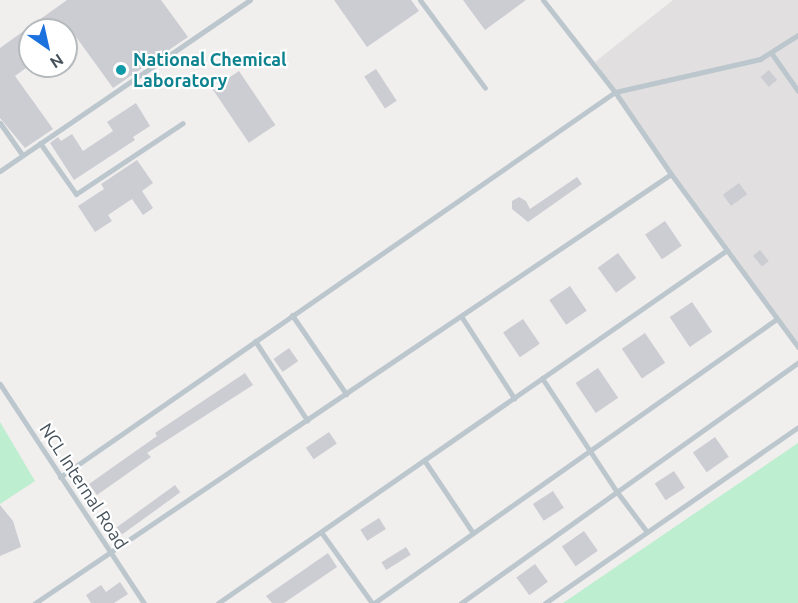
<!DOCTYPE html>
<style>
body{margin:0}
#map{position:relative;width:798px;height:603px;overflow:hidden;background:#f1eeee;font-family:Ubuntu,sans-serif}
div>[style]{position:absolute}
[style*='--x']{left:calc(var(--x)*1px);top:calc(var(--y)*1px);width:calc(var(--w)*1px);rotate:calc(var(--a)*1deg)}
.education>*{inset:0;background:#e2dfe0}
.green>*{inset:0;background:#bceecf}
.building>*{inset:0;background:#cbcdd3;transform-origin:0 0}
.service>*{height:5px;margin:-2.5px;padding:0 2.5px;transform-origin:2.5px;border-radius:2.5px;background:#bcc6cd}
.dots>*{width:16px;height:16px;translate:-50% -50%;box-sizing:border-box;border:3px solid #fff;border-radius:50%}
span{translate:-50% -50%;white-space:nowrap;text-align:center;line-height:1.15;-webkit-text-stroke:4.5px #fff;paint-order:stroke}
.culture-label{font-size:18px;color:#0d838f;font-weight:700}
.left{translate:0 -50%;text-align:left}
.street-label{font-size:18px;color:#46525b}
.north{position:absolute;left:18px;top:18px;width:60px;height:60px;box-sizing:border-box;background:#fff;border:2px solid #b5babd;border-radius:50%;rotate:146deg;font-size:16px;font-weight:700;line-height:24px;text-align:center;color:#46525b}
.north::after{content:'';display:block;margin:auto;width:21px;height:27px;background:#1b72de;clip-path:polygon(50% 0,100% 100%,50% 72%,0 100%)}
</style>
<div id="map">
<div class="education">
<div style="clip-path:polygon(673px 0,798px 0,798px 349px,671px 174px,595px 62px)"></div>
</div>
<div class="green">
<div style="clip-path:polygon(0 422px,35px 481px,0 504px)"></div>
<div style="clip-path:polygon(798px 443px,798px 603px,563px 603px)"></div>
</div>
<div class="building">
<div style="clip-path:polygon(67px 0,161px 0,188px 37px,113px 88px,74px 34px,66px 39px,66px 30px,30px 30px,30px 65px,15px 76px,53px 129px,25px 148px,0 118px,0 48px)"></div>
<div style="clip-path:polygon(334px 0,411px 0,419px 11px,367px 47px)"></div>
<div style="clip-path:polygon(463px 0,526px 0,485px 30px)"></div>
<div style="left:376px;top:69px;width:38px;height:14px;rotate:57deg"></div>
<div style="left:769px;top:70px;width:13px;height:11px;rotate:51deg"></div>
<div style="left:239px;top:71px;width:65px;height:32px;rotate:56deg"></div>
<div style="clip-path:polygon(136px 103px,150px 126px,133px 137px,135px 140px,74px 180px,50px 143px,58px 137px,61px 141px,72px 134px,83px 151px,113px 131px,107px 122px)"></div>
<div style="clip-path:polygon(137px 160px,153px 183px,142px 191px,153px 208px,143px 215px,132px 199px,108px 215px,112px 221px,95px 232px,78px 206px,104px 189px,101px 184px)"></div>
<div style="clip-path:polygon(577px 177px,582px 184px,528px 222px,512px 209px,512px 201px,519px 197px,526px 201px,530px 209px)"></div>
<div style="left:739px;top:183px;width:14px;height:20px;rotate:54deg"></div>
<div style="left:665px;top:221px;width:30px;height:24px;rotate:56deg"></div>
<div style="left:760px;top:250px;width:14px;height:9px;rotate:51deg"></div>
<div style="left:618px;top:253px;width:31px;height:25px;rotate:54deg"></div>
<div style="left:570px;top:286px;width:30px;height:25px;rotate:56deg"></div>
<div style="left:692px;top:302px;width:36px;height:27px;rotate:56deg"></div>
<div style="left:523px;top:319px;width:30px;height:24px;rotate:56deg"></div>
<div style="left:645px;top:333px;width:36px;height:28px;rotate:56deg"></div>
<div style="left:289px;top:348px;width:16px;height:19px;rotate:55deg"></div>
<div style="left:598px;top:368px;width:36px;height:27px;rotate:56deg"></div>
<div style="clip-path:polygon(245px 373px,253px 385px,147px 453px,151px 457px,97px 495px,89px 484px,157px 436px,155px 433px)"></div>
<div style="left:329px;top:432px;width:14px;height:28px;rotate:56deg"></div>
<div style="left:715px;top:437px;width:24px;height:27px;rotate:55deg"></div>
<div style="left:674px;top:471px;width:20px;height:23px;rotate:57deg"></div>
<div style="left:175px;top:485px;width:9px;height:72px;rotate:54deg"></div>
<div style="left:553px;top:491px;width:20px;height:24px;rotate:57deg"></div>
<div style="clip-path:polygon(0 505px,13px 521px,21px 547px,0 556px)"></div>
<div style="left:379px;top:518px;width:13px;height:22px;rotate:58deg"></div>
<div style="left:584px;top:531px;width:24px;height:27px;rotate:55deg"></div>
<div style="left:406px;top:547px;width:9px;height:29px;rotate:58deg"></div>
<div style="clip-path:polygon(328px 553px,337px 567px,284px 603px,272px 603px,266px 596px)"></div>
<div style="left:535px;top:564px;width:22px;height:23px;rotate:54deg"></div>
<div style="clip-path:polygon(120px 582px,128px 594px,114px 603px,91px 603px,86px 595px,101px 585px,106px 592px)"></div>
</div>
<div class="service">
<div style="--x:420;--y:0;--w:109;--a:53.5"></div>
<div style="--x:543;--y:0;--w:117;--a:52"></div>
<div style="--x:615;--y:92;--w:99;--a:55.7"></div>
<div style="--x:671;--y:174;--w:215;--a:53.7"></div>
<div style="--x:772;--y:54;--w:45;--a:54.9"></div>
<div style="--x:0;--y:123;--w:39;--a:55"></div>
<div style="--x:40;--y:143;--w:62;--a:54.8"></div>
<div style="--x:76;--y:194;--w:128;--a:-33.6"></div>
<div style="--x:0;--y:171;--w:303;--a:-34.4"></div>
<div style="--x:292;--y:315;--w:96;--a:55.6"></div>
<div style="--x:461;--y:316;--w:98;--a:57.1"></div>
<div style="--x:255;--y:341;--w:95;--a:56.6"></div>
<div style="--x:542;--y:378;--w:136;--a:56.7"></div>
<div style="--x:617;--y:492;--w:50;--a:53.1"></div>
<div style="--x:0;--y:384;--w:262;--a:56.7"></div>
<div style="--x:424;--y:460;--w:88;--a:56.1"></div>
<div style="--x:60;--y:477;--w:675;--a:-34.75"></div>
<div style="--x:615;--y:92;--w:149;--a:-12.8"></div>
<div style="--x:760;--y:59;--w:45;--a:-32.3"></div>
<div style="--x:321;--y:532;--w:87;--a:54.3"></div>
<div style="--x:35;--y:603;--w:767;--a:-34"></div>
<div style="--x:218;--y:603;--w:619;--a:-34.74"></div>
<div style="--x:374;--y:603;--w:493;--a:-35.2"></div>
<div style="--x:461;--y:603;--w:414;--a:-35.5"></div>
<div style="--x:545;--y:603;--w:308;--a:-34.8"></div>
</div>
<div class="dots">
<div style="left:121px;top:70px;background:#0f9aa8"></div>
</div>
<div class="culture-label">
<span class="left" style="left:133px;top:70px">National Chemical<br>Laboratory</span>
</div>
<div class="street-label">
<span style="left:84px;top:486px;rotate:57deg">NCL Internal Road</span>
</div>
<div class="north">N</div>
</div>
